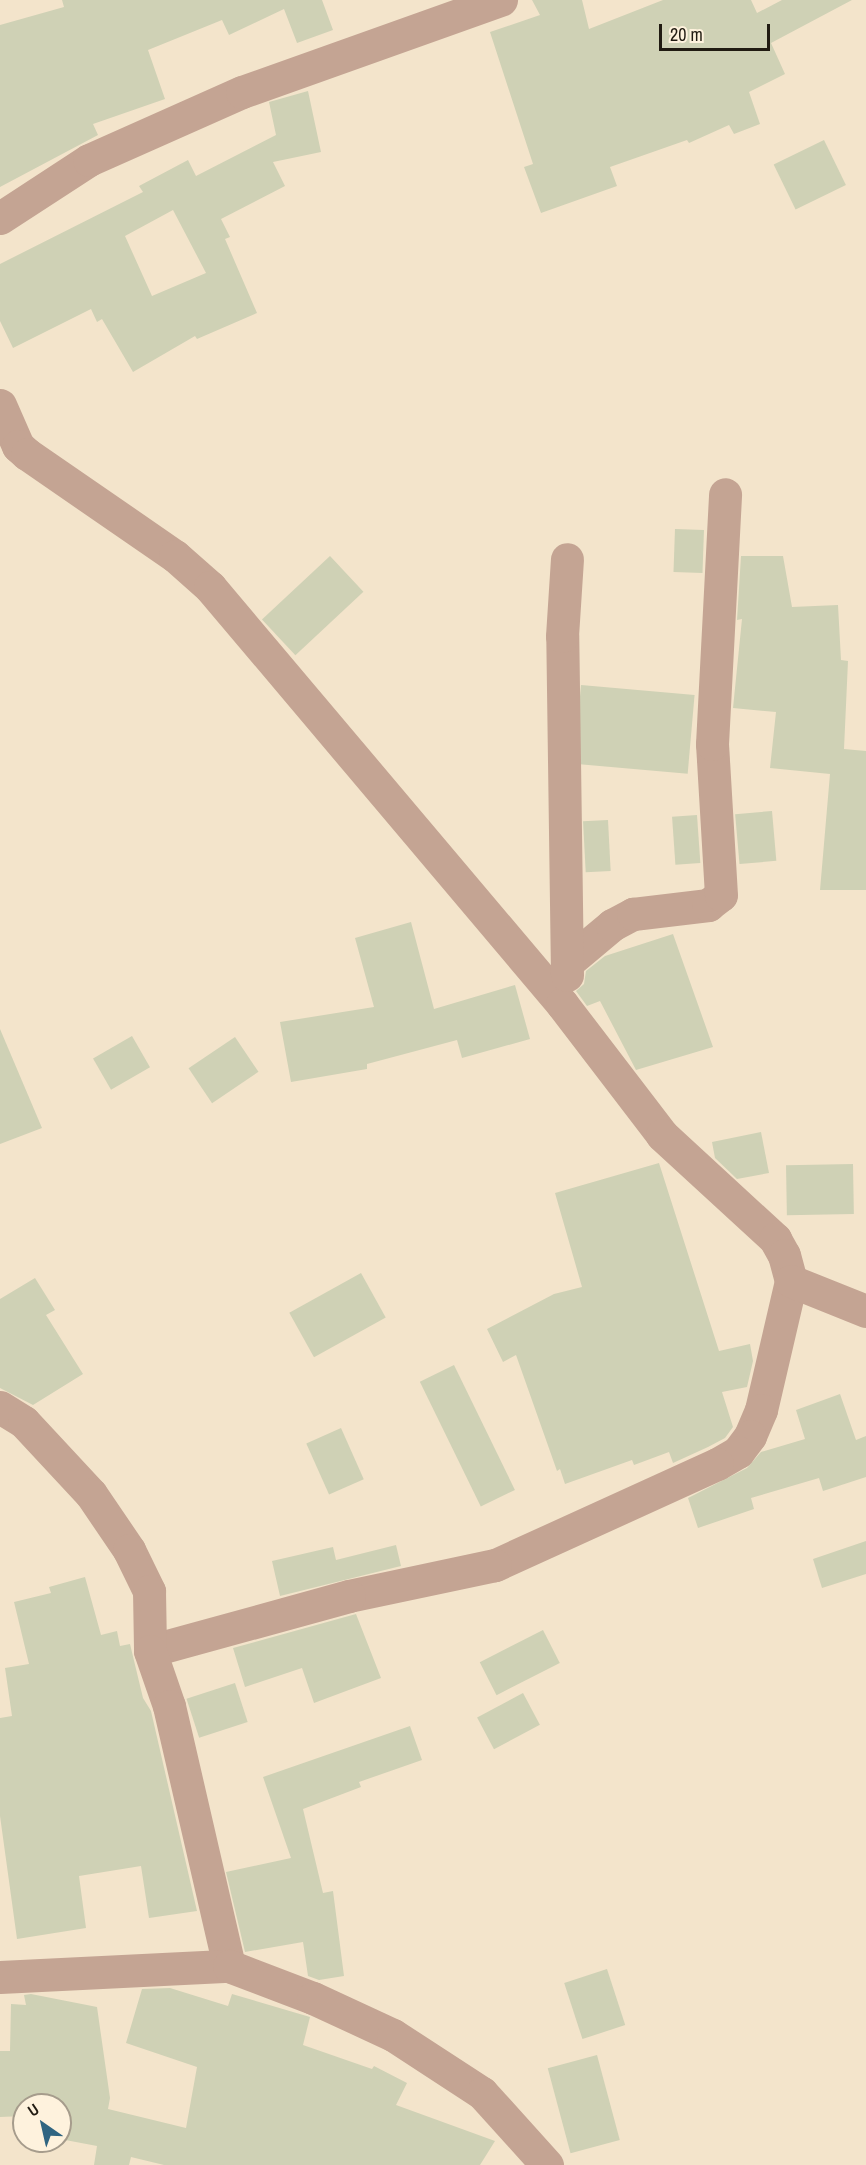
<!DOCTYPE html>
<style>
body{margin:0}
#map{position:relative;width:866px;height:2165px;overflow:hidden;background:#f3e4cb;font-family:"Archivo Narrow",sans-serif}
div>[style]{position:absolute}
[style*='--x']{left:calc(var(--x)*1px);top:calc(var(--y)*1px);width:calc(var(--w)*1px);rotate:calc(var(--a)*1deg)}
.building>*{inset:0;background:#cfd1b5;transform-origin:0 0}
.minor>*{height:33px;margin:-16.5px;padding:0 16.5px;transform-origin:16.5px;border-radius:16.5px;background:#c4a493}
span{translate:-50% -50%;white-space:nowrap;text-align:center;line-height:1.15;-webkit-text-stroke:5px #fef2dd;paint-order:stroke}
.north{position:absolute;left:12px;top:2093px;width:60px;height:60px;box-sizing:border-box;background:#fef2dd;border:2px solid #a69c8c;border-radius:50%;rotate:326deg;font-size:16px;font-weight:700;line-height:24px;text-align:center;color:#211b12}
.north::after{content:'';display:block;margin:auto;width:21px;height:27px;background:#306581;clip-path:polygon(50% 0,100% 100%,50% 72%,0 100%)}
.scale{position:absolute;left:659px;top:24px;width:111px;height:27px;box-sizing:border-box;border:3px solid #211b12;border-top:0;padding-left:8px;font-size:18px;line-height:21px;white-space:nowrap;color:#211b12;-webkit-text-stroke:4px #fef2dd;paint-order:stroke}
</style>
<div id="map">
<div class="building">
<div style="clip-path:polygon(62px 0,322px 0,333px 30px,297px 43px,284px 9px,229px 35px,222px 20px,148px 50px,165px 99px,93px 124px,98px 135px,0 187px,0 25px,64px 7px)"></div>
<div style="clip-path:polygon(532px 0,582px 0,589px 29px,663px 0,751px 0,757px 13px,782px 0,852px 0,771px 43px,785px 74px,749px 92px,760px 124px,734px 134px,729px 125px,689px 143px,687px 140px,610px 167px,617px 186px,541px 213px,524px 167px,533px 164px,490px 32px,540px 15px)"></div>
<div style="clip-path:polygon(evenodd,308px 91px,321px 152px,273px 162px,285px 186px,221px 219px,230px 237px,225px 239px,257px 313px,197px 339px,195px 336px,133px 372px,102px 319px,97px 322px,91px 309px,13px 348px,0 321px,0 264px,143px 192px,139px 186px,188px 160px,196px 176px,276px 135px,269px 102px,308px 91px,173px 210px,206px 273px,152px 296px,125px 236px,173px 210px)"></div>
<div style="left:824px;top:140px;width:50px;height:56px;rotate:64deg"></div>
<div style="left:675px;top:529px;width:29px;height:43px;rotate:2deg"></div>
<div style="left:330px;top:556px;width:49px;height:93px;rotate:47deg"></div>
<div style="clip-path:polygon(741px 556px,783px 556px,792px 607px,838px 605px,841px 660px,848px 661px,844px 749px,866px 751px,866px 890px,820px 890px,830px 774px,770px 768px,776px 712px,733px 708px,742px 619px,737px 620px)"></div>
<div style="left:581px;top:685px;width:114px;height:79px;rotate:5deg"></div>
<div style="left:772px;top:811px;width:50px;height:37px;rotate:85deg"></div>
<div style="left:697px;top:815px;width:48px;height:25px;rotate:86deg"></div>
<div style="left:608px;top:820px;width:51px;height:25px;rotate:87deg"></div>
<div style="clip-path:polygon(411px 922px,434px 1009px,515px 985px,530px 1039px,462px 1058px,457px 1040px,367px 1064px,367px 1069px,291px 1082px,280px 1022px,374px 1007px,355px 938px)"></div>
<div style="clip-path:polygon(673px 934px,713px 1047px,636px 1070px,600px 1001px,587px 1006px,576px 991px,584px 984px,586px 971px,605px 956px)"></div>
<div style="clip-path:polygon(0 1029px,42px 1128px,0 1144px)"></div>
<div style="left:132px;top:1036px;width:36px;height:45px;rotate:60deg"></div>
<div style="left:235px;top:1037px;width:42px;height:56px;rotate:56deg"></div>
<div style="clip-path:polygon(761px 1132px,769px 1173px,737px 1179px,715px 1158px,712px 1142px)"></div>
<div style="clip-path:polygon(659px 1163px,719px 1351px,750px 1344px,753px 1361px,747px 1387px,722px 1392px,733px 1427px,725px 1438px,708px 1447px,673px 1463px,669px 1452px,634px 1465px,632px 1460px,565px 1484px,560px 1469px,557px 1471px,516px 1355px,503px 1362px,487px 1329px,554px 1294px,582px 1287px,555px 1193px)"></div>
<div style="left:853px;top:1164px;width:50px;height:67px;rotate:89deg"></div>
<div style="left:361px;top:1273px;width:51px;height:82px;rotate:61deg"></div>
<div style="clip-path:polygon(35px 1278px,55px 1310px,46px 1315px,83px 1374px,33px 1405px,0 1388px,0 1299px)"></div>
<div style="left:454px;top:1365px;width:139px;height:38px;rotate:64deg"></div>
<div style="clip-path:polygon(840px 1394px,856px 1440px,866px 1436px,866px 1477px,823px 1491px,819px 1478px,751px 1498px,754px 1509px,698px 1528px,688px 1498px,747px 1468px,761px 1452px,805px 1439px,796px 1410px)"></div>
<div style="left:341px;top:1428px;width:56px;height:38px;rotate:66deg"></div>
<div style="clip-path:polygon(866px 1541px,866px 1574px,822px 1588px,813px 1559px)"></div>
<div style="clip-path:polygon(396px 1545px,401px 1566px,280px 1596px,272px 1561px,333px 1547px,336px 1560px)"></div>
<div style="clip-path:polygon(85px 1577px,101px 1635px,117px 1631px,120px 1646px,130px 1644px,143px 1698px,151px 1711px,197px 1911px,149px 1918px,141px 1866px,79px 1876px,86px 1928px,17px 1939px,0 1816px,0 1718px,12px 1716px,5px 1668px,29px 1664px,14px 1602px,51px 1593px,49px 1587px)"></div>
<div style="clip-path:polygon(356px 1614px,381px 1678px,314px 1703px,302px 1668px,245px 1687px,233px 1648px)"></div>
<div style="left:543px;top:1630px;width:37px;height:71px;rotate:63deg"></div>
<div style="left:235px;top:1683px;width:41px;height:51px;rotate:72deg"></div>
<div style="left:523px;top:1693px;width:36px;height:52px;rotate:62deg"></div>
<div style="clip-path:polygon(410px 1726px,422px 1760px,359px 1782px,361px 1787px,303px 1809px,323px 1893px,333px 1891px,344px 1976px,319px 1980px,308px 1976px,303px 1942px,245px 1952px,226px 1872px,291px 1858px,263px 1777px)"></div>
<div style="left:607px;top:1969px;width:59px;height:45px;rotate:72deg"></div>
<div style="clip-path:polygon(170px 1988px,228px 2006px,232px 1994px,310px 2017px,303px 2045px,372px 2069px,374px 2066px,407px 2083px,396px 2105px,495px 2141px,480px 2165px,164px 2165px,131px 2157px,129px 2165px,94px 2165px,97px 2146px,60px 2139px,60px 2105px,24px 2105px,24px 2116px,0 2117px,0 2051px,10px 2051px,11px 2004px,26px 2005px,24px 1995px,31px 1994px,97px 2007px,110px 2098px,108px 2109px,186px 2128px,197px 2067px,126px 2043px,142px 1989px)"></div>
<div style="left:597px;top:2055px;width:88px;height:51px;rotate:75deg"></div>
</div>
<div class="minor">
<div style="--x:0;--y:218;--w:106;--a:-33.1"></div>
<div style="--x:89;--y:160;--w:167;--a:-24"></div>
<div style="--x:242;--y:92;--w:275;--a:-19.6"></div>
<div style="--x:0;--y:405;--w:45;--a:66.3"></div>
<div style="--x:18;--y:446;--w:12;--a:42"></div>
<div style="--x:27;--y:454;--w:180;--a:34.6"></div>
<div style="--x:175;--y:556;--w:47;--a:41.5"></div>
<div style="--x:210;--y:587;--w:546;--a:49.83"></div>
<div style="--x:562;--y:1004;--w:165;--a:52.6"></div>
<div style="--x:662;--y:1135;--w:154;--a:42.6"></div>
<div style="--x:775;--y:1239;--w:18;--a:61"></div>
<div style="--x:784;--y:1255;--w:27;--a:75"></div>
<div style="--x:791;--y:1281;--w:132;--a:103.1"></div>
<div style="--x:761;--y:1410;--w:28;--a:113"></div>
<div style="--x:750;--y:1436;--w:20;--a:127"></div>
<div style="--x:738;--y:1452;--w:24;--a:150"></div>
<div style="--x:717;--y:1464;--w:244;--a:155.5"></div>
<div style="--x:495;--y:1565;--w:149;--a:168"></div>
<div style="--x:349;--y:1596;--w:206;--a:164.6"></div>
<div style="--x:569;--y:961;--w:56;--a:-39.9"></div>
<div style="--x:612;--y:925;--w:24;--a:-28"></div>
<div style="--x:633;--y:914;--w:76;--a:-6.8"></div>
<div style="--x:708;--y:905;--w:16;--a:-38"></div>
<div style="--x:721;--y:895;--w:151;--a:-93.4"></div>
<div style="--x:712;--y:744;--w:250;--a:-87"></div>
<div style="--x:567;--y:975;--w:339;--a:-90.8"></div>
<div style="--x:562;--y:636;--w:77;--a:-86.3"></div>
<div style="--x:791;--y:1281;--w:81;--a:21.8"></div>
<div style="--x:0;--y:1407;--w:28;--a:32"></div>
<div style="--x:24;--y:1422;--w:98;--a:47.1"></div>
<div style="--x:91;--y:1494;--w:68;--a:55.8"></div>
<div style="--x:129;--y:1550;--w:46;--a:64"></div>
<div style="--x:149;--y:1591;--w:60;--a:89"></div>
<div style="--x:150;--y:1651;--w:58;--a:70.9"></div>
<div style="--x:169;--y:1706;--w:267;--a:77"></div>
<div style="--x:0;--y:1977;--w:229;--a:-2.8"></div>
<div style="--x:229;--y:1966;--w:90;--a:20.9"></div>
<div style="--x:313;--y:1998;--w:88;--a:24.8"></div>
<div style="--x:393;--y:2035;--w:106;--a:33.1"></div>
<div style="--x:482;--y:2093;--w:97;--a:47.9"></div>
</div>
<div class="north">U</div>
<div class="scale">20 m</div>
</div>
